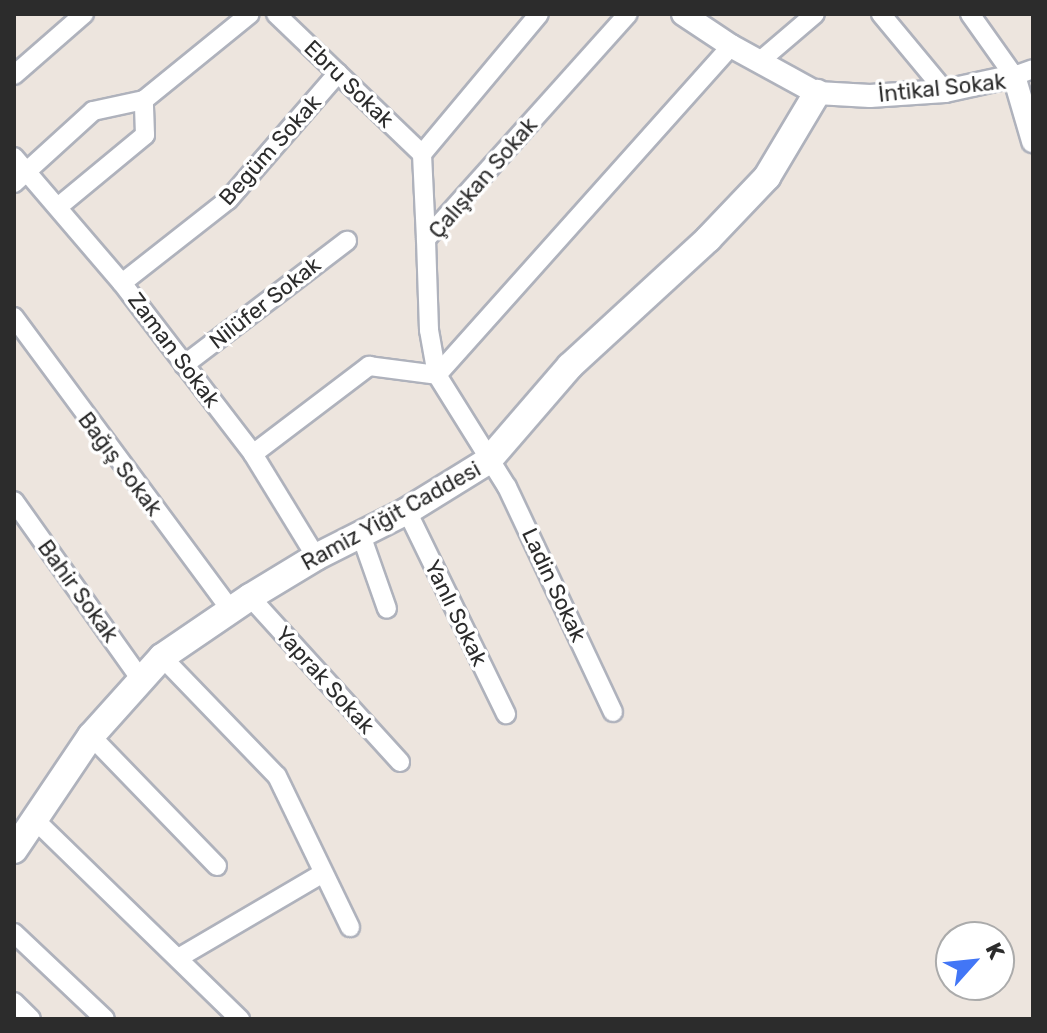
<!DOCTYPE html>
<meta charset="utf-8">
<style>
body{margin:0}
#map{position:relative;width:1047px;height:1033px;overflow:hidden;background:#ede5de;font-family:Rubik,sans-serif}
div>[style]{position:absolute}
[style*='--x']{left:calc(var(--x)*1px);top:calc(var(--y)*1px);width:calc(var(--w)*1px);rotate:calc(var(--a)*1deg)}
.roads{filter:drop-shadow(2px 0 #afb2bc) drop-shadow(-2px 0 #afb2bc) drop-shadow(0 2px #afb2bc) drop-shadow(0 -2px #afb2bc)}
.minor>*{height:18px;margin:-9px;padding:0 9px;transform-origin:9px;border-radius:9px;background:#fff}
.tertiary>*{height:22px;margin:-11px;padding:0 11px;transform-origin:11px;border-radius:11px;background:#fff}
.secondary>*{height:26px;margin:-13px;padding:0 13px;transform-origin:13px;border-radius:13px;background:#fff}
span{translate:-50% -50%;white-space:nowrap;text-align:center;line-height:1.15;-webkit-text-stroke:7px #fff;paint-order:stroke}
.street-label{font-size:22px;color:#2c2c2c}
.frame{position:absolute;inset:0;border:16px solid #2c2c2c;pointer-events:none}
.north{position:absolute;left:935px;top:921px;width:80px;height:80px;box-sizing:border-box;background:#fff;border:2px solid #ababab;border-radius:50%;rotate:63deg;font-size:22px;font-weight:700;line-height:32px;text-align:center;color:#2c2c2c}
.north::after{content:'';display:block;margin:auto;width:28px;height:36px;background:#4276f6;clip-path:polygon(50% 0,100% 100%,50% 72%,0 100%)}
</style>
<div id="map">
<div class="roads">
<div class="minor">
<div style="--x:276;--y:14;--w:202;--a:43.8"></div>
<div style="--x:881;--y:14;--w:100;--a:50.3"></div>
<div style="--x:970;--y:14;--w:76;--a:54.6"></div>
<div style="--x:1014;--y:76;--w:20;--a:-20"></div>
<div style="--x:760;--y:61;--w:72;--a:-40.5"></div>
<div style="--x:14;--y:75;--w:93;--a:-41.1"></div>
<div style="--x:14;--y:157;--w:166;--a:49.4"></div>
<div style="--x:122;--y:283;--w:215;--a:52.5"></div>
<div style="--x:253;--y:454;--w:121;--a:58.5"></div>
<div style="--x:14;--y:183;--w:107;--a:-42.3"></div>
<div style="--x:93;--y:111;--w:52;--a:-12.2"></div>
<div style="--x:144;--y:100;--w:136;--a:-39.1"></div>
<div style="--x:58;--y:207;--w:113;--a:-39.6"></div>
<div style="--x:145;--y:135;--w:35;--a:-92"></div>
<div style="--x:426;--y:239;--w:85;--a:-92.7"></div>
<div style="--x:422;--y:154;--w:182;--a:-50.1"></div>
<div style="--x:122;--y:283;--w:135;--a:-38.1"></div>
<div style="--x:228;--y:200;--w:168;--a:-49.1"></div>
<div style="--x:14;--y:317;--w:363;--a:53.5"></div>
<div style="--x:184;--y:365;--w:205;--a:-37.3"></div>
<div style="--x:253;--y:454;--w:146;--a:-37.2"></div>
<div style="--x:369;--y:366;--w:69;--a:7.5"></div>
<div style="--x:437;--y:375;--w:441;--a:-48.2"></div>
<div style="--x:14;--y:501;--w:219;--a:54.6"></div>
<div style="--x:407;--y:511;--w:226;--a:64"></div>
<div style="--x:361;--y:535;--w:78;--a:70.6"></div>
<div style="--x:250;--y:597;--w:223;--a:47.7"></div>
<div style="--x:162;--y:657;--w:165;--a:46"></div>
<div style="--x:277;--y:776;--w:168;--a:64.2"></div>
<div style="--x:613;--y:712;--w:249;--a:-115.2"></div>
<div style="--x:507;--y:487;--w:132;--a:-122"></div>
<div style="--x:437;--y:375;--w:46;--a:-100.1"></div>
<div style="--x:429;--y:330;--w:91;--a:-91.9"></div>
<div style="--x:426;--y:239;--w:302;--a:-48.1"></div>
<div style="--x:91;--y:736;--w:181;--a:45.9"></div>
<div style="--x:33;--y:818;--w:289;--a:44.2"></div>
<div style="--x:14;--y:933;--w:125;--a:43.4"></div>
<div style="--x:180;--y:957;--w:166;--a:-30.4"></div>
<div style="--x:14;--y:1002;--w:24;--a:45"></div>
</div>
<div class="tertiary">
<div style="--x:683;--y:14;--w:58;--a:33.7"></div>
<div style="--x:731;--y:46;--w:98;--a:28.7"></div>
<div style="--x:817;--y:93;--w:53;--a:3.2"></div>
<div style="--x:870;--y:96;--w:75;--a:-3.8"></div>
<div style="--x:945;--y:91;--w:71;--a:-12.3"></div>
<div style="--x:1014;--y:76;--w:68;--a:73.7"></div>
</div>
<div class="secondary">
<div style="--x:14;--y:850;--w:138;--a:-56"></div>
<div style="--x:91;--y:736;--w:106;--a:-48.1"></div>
<div style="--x:162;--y:657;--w:107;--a:-34.3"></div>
<div style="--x:250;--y:597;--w:77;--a:-31.2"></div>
<div style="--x:316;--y:557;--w:102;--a:-26.8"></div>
<div style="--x:407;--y:511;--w:95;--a:-31.7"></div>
<div style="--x:488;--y:461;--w:125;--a:-49.2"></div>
<div style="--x:570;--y:366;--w:188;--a:-42.6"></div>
<div style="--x:708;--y:239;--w:86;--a:-46.4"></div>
<div style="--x:767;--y:177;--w:98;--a:-59.2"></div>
</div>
</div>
<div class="street-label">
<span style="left:349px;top:84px;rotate:44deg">Ebru Sokak</span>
<span style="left:942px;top:88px;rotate:-6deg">İntikal Sokak</span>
<span style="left:270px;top:150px;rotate:-48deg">Begüm Sokak</span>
<span style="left:483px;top:178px;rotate:-49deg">Çalışkan Sokak</span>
<span style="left:265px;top:303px;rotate:-38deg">Nilüfer Sokak</span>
<span style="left:174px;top:350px;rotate:53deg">Zaman Sokak</span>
<span style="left:120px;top:464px;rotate:53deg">Bağış Sokak</span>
<span style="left:391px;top:516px;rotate:-29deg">Ramiz Yiğit Caddesi</span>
<span style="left:554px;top:585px;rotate:65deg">Ladin Sokak</span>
<span style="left:78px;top:591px;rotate:54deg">Bahir Sokak</span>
<span style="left:456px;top:613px;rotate:64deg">Yanlı Sokak</span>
<span style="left:325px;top:680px;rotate:48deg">Yaprak Sokak</span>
</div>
<div class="frame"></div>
<div class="north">K</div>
</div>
